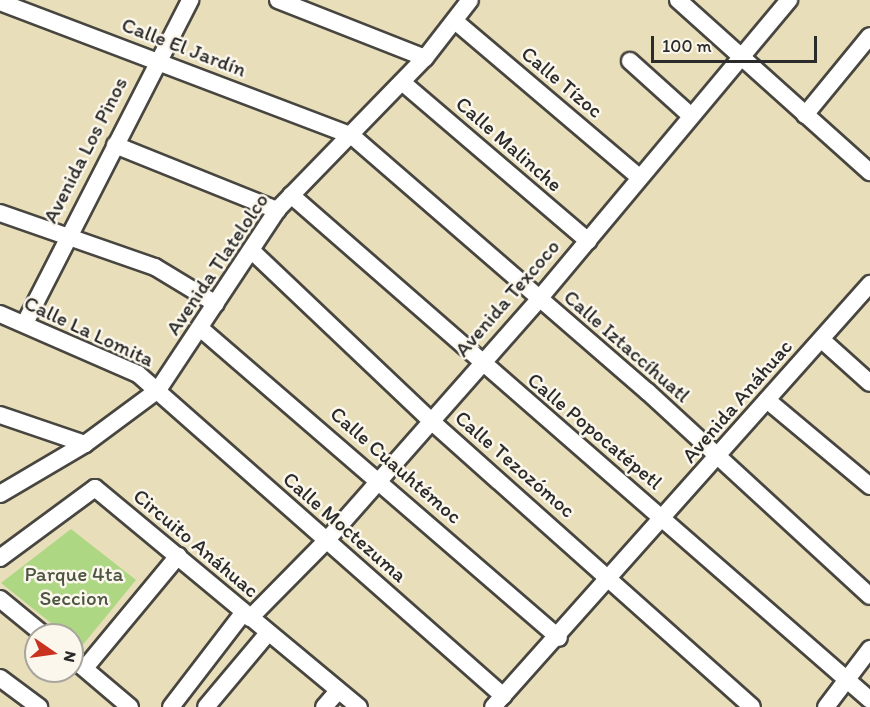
<!DOCTYPE html>
<meta charset="utf-8">
<style>
body{margin:0}
#map{position:relative;width:870px;height:707px;overflow:hidden;background:#e9deba;font-family:Itim,sans-serif}
div>[style]{position:absolute}
[style*='--x']{left:calc(var(--x)*1px);top:calc(var(--y)*1px);width:calc(var(--w)*1px);rotate:calc(var(--a)*1deg)}
.green>*{inset:0;background:#add782}
.roads{filter:drop-shadow(2px 0 #484640) drop-shadow(-2px 0 #484640) drop-shadow(0 2px #484640) drop-shadow(0 -2px #484640)}
.minor>*{height:16px;margin:-8px;padding:0 8px;transform-origin:8px;border-radius:8px;background:#fff}
span{translate:-50% -50%;white-space:nowrap;text-align:center;line-height:1.15;-webkit-text-stroke:5px #fbf7ec;paint-order:stroke}
.street-label{font-size:21px;color:#2b2b2b}
.park-label{font-size:21px;color:#4c5641}
.north{position:absolute;left:24px;top:623px;width:60px;height:60px;box-sizing:border-box;background:#fbf7ec;border:2px solid #a8a59f;border-radius:50%;rotate:103deg;font-size:16px;font-weight:700;line-height:24px;text-align:center;color:#2b2b2b}
.north::after{content:'';display:block;margin:auto;width:21px;height:27px;background:#c8321e;clip-path:polygon(50% 0,100% 100%,50% 72%,0 100%)}
.scale{position:absolute;left:651px;top:36px;width:166px;height:27px;box-sizing:border-box;border:3px solid #2b2b2b;border-top:0;padding-left:8px;font-size:18px;line-height:21px;white-space:nowrap;color:#2b2b2b;-webkit-text-stroke:4px #fbf7ec;paint-order:stroke}
</style>
<div id="map">
<div class="green">
<div style="clip-path:polygon(71px 529px,136px 580px,81px 647px,1px 583px)"></div>
</div>
<div class="roads">
<div class="minor">
<div style="--x:278;--y:0;--w:158;--a:21.5"></div>
<div style="--x:678;--y:0;--w:258;--a:41.9"></div>
<div style="--x:0;--y:2;--w:375;--a:20.8"></div>
<div style="--x:351;--y:135;--w:393;--a:40.9"></div>
<div style="--x:648;--y:392;--w:301;--a:42.6"></div>
<div style="--x:455;--y:21;--w:241;--a:40.3"></div>
<div style="--x:630;--y:61;--w:82;--a:42"></div>
<div style="--x:402;--y:82;--w:245;--a:40.5"></div>
<div style="--x:805;--y:115;--w:102;--a:-50.6"></div>
<div style="--x:115;--y:145;--w:175;--a:21.9"></div>
<div style="--x:291;--y:195;--w:768;--a:41.09"></div>
<div style="--x:0;--y:213;--w:164;--a:19.2"></div>
<div style="--x:155;--y:267;--w:71;--a:31.2"></div>
<div style="--x:251;--y:250;--w:247;--a:43.5"></div>
<div style="--x:430;--y:420;--w:431;--a:41.7"></div>
<div style="--x:0;--y:314;--w:150;--a:23.5"></div>
<div style="--x:138;--y:374;--w:487;--a:41.4"></div>
<div style="--x:25;--y:323;--w:363;--a:-62.9"></div>
<div style="--x:200;--y:328;--w:474;--a:40.8"></div>
<div style="--x:822;--y:340;--w:64;--a:41.9"></div>
<div style="--x:767;--y:400;--w:134;--a:39.9"></div>
<div style="--x:0;--y:415;--w:90;--a:18.8"></div>
<div style="--x:0;--y:494;--w:99;--a:-30.5"></div>
<div style="--x:85;--y:444;--w:91;--a:-36.5"></div>
<div style="--x:158;--y:390;--w:216;--a:-56.5"></div>
<div style="--x:277;--y:210;--w:212;--a:-45.8"></div>
<div style="--x:425;--y:58;--w:73;--a:-52.2"></div>
<div style="--x:0;--y:558;--w:118;--a:-36.4"></div>
<div style="--x:95;--y:488;--w:343;--a:39.7"></div>
<div style="--x:0;--y:599;--w:57;--a:39.3"></div>
<div style="--x:250;--y:618;--w:108;--a:-45.4"></div>
<div style="--x:326;--y:541;--w:322;--a:-48.6"></div>
<div style="--x:539;--y:299;--w:390;--a:-50.1"></div>
<div style="--x:72;--y:658;--w:76;--a:40.2"></div>
<div style="--x:85;--y:668;--w:146;--a:-50.3"></div>
<div style="--x:0;--y:678;--w:49;--a:36.6"></div>
<div style="--x:171;--y:707;--w:118;--a:-52.5"></div>
<div style="--x:206;--y:707;--w:97;--a:-50"></div>
<div style="--x:324;--y:707;--w:21;--a:-49"></div>
<div style="--x:493;--y:707;--w:567;--a:-48.29"></div>
<div style="--x:826;--y:707;--w:73;--a:-52.8"></div>
</div>
</div>
<div class="street-label">
<span style="left:184px;top:47px;rotate:21deg">Calle El Jardín</span>
<span style="left:562px;top:82px;rotate:40deg">Calle Tízoc</span>
<span style="left:509px;top:144px;rotate:41deg">Calle Malinche</span>
<span style="left:85px;top:150px;rotate:-63deg">Avenida Los Pinos</span>
<span style="left:217px;top:264px;rotate:-56deg">Avenida Tlatelolco</span>
<span style="left:507px;top:298px;rotate:-49deg">Avenida Texcoco</span>
<span style="left:89px;top:331px;rotate:25deg">Calle La Lomita</span>
<span style="left:627px;top:346px;rotate:41deg">Calle Iztaccíhuatl</span>
<span style="left:737px;top:401px;rotate:-49deg">Avenida Anáhuac</span>
<span style="left:595px;top:431px;rotate:40deg">Calle Popocatépetl</span>
<span style="left:515px;top:464px;rotate:41deg">Calle Tezozómoc</span>
<span style="left:396px;top:465px;rotate:41deg">Calle Cuauhtémoc</span>
<span style="left:345px;top:527px;rotate:41deg">Calle Moctezuma</span>
<span style="left:196px;top:543px;rotate:40deg">Circuito Anáhuac</span>
</div>
<div class="park-label">
<span style="left:74px;top:586px">Parque 4ta<br>Seccion</span>
</div>
<div class="north">N</div>
<div class="scale">100 m</div>
</div>
